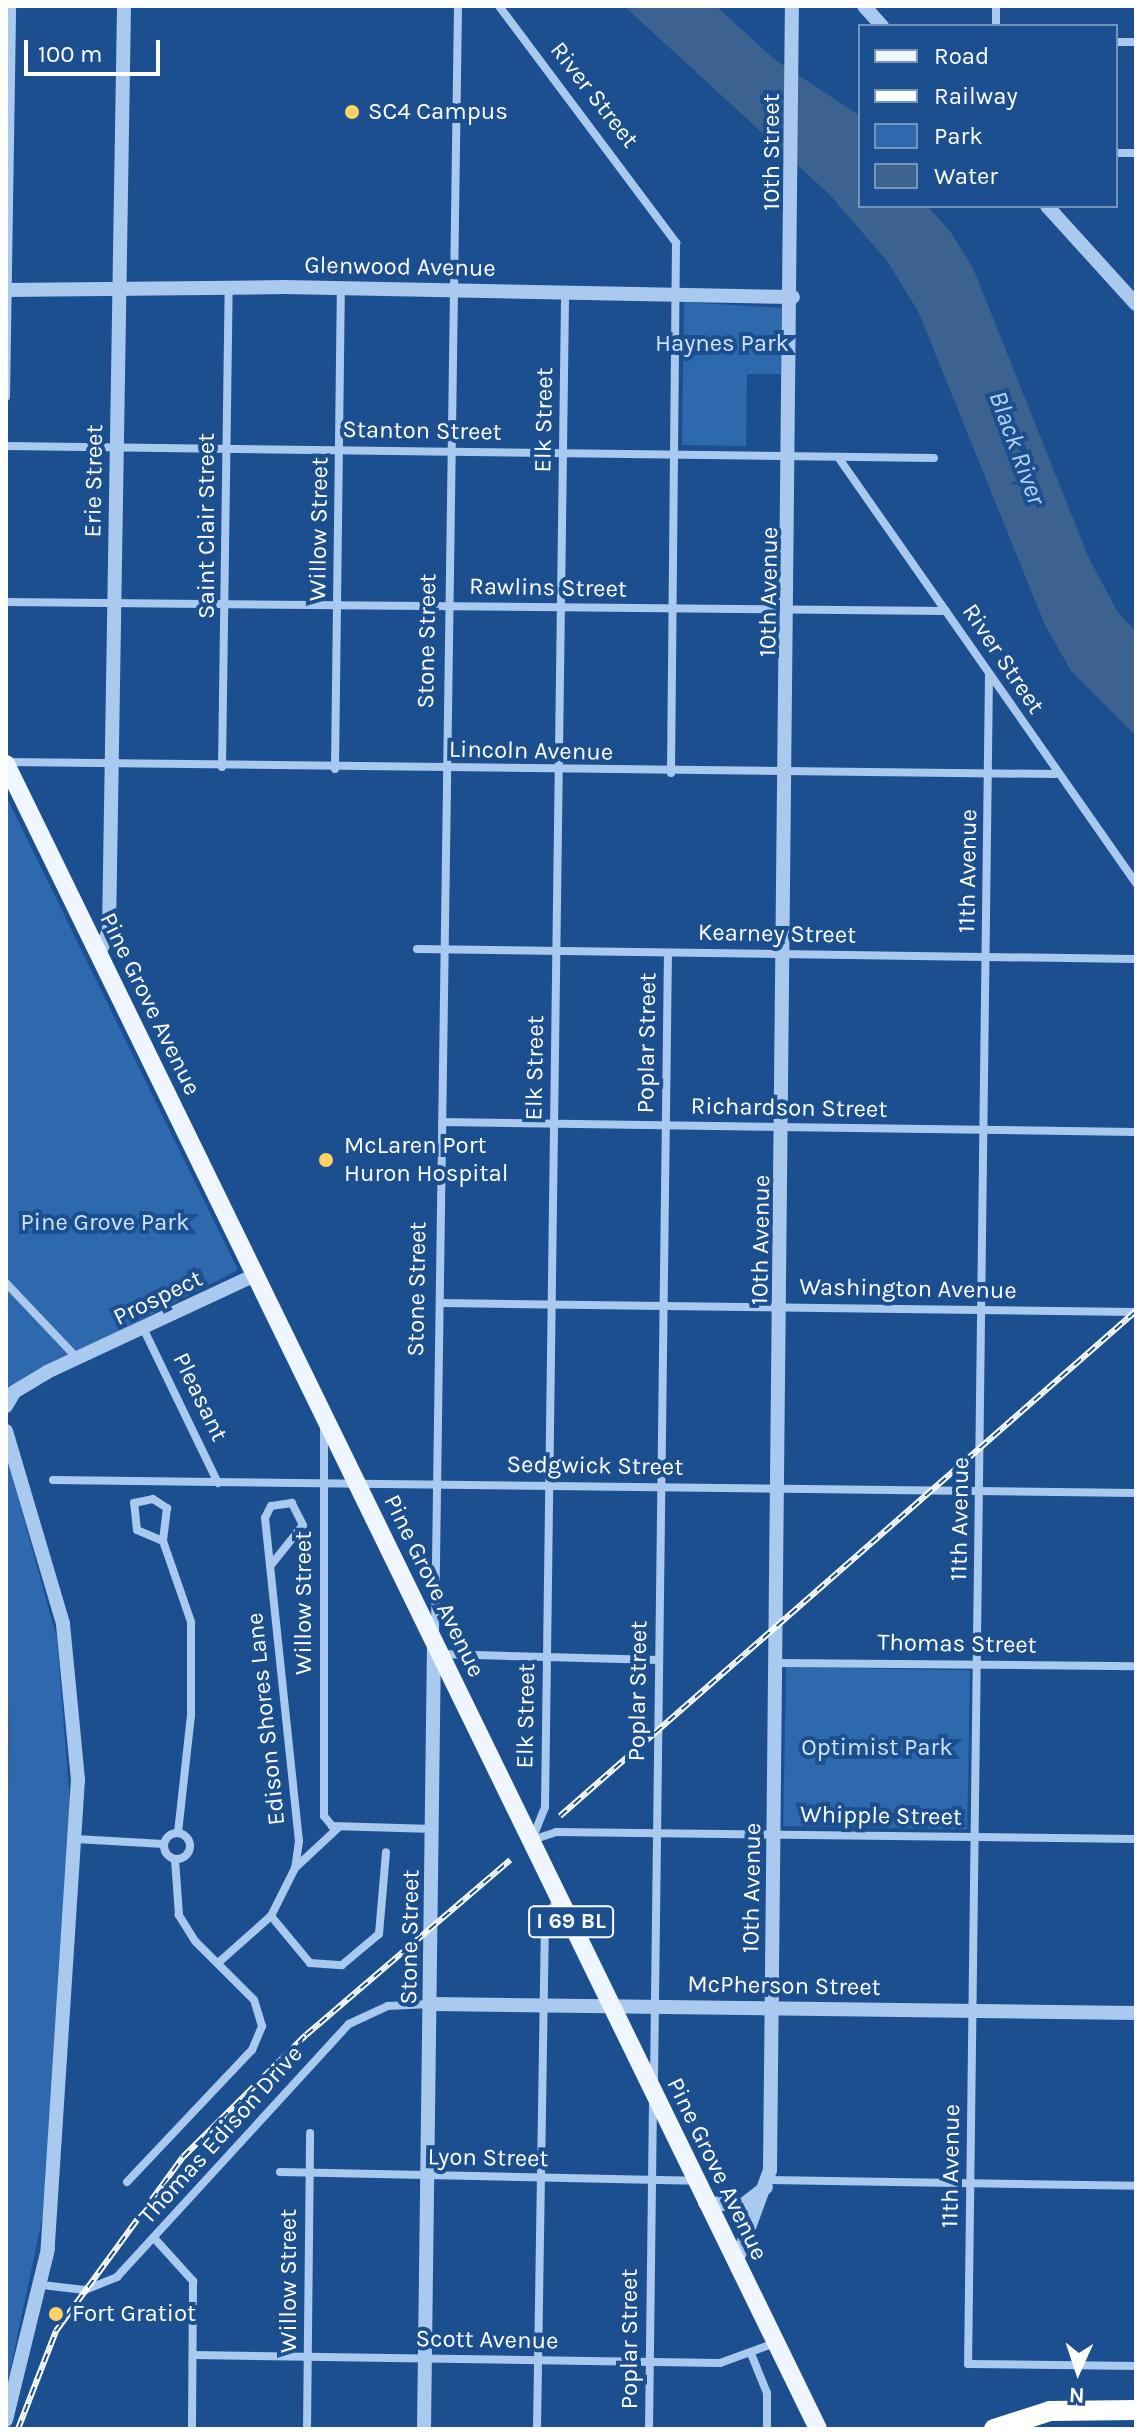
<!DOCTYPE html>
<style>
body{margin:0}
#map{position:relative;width:1142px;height:2435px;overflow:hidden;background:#1b4f8f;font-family:Karla,sans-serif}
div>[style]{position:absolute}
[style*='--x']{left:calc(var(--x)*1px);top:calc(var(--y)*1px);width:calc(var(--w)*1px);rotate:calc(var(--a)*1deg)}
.green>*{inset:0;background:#2e69ad;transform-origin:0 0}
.water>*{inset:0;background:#3c6290}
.minor>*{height:8px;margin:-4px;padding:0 4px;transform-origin:4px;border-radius:4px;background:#a9c9ee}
.minor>.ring{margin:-4px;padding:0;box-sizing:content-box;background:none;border:8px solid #a9c9ee;border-radius:50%}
.tertiary>*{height:14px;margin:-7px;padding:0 7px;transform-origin:7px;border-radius:7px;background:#a9c9ee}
.primary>*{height:18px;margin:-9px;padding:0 9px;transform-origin:9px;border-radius:9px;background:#f0f6ff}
.motorway>*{height:20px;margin:-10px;padding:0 10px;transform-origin:10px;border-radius:10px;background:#fff}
.rail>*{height:6px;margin-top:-3px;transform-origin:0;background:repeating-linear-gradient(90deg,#1b4f8f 0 9px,#fff 0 18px);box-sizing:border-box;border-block:2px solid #fff}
.dots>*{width:22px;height:22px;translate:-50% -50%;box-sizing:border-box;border:4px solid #1b4f8f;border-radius:50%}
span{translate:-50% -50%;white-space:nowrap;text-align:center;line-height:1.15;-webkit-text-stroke:8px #1b4f8f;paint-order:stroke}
.shield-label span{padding:2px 6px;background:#1b4f8f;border:2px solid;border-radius:6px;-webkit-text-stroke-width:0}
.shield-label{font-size:22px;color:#fff;font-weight:700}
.street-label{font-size:24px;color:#fff}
.poi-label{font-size:24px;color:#fff}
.left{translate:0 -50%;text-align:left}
.park-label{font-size:24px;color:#cfe3fa}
.water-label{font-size:26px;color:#b5d3f5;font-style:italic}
.frame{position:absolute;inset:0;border:8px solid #fff;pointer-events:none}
.legend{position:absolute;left:858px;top:24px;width:260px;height:184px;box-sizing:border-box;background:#1b4f8f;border:2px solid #7695bc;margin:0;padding:10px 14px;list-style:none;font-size:24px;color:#fff}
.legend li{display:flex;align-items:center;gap:16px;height:40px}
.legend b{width:40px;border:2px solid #7695bc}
.north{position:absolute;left:1038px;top:2331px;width:80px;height:80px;-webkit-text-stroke:6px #1b4f8f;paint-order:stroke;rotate:183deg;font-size:22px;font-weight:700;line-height:32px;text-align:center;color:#fff}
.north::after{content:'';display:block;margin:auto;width:28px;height:36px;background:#fff;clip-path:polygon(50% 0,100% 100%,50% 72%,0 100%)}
.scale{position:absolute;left:24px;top:40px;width:136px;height:36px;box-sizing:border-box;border:4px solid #fff;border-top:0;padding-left:10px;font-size:24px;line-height:28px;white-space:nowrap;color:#fff;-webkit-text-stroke:6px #1b4f8f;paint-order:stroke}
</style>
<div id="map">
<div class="green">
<div style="clip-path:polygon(684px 302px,781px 308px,781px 374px,747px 374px,746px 446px,682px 445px)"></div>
<div style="clip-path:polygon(6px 796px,238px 1270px,6px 1389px)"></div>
<div style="clip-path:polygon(6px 1454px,57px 1639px,70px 1804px,44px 2210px,6px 2390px)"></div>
<div style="left:786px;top:1667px;width:184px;height:159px;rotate:1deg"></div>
</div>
<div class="water">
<div style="clip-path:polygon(624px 6px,716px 6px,774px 59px,860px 116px,860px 206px,927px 206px,950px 231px,973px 268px,1088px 556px,1117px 611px,1136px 632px,1136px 736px,1071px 671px,1045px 625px,918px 311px,887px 261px,829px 194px)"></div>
<div style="clip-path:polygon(6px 1663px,11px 1733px,6px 1858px)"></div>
</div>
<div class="minor">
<div style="--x:499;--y:6;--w:296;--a:53.2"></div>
<div style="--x:676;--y:243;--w:530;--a:90.54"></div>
<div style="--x:996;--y:6;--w:20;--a:90"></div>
<div style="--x:1116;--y:42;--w:20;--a:0"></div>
<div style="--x:1116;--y:153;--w:20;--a:0"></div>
<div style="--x:6;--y:397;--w:391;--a:-89.1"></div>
<div style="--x:6;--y:446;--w:928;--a:0.74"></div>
<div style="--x:838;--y:457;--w:520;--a:55.03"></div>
<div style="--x:6;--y:602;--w:940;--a:0.55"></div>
<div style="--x:989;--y:674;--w:1690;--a:90.71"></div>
<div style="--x:968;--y:2364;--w:168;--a:0.7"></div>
<div style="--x:7;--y:762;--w:1048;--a:0.66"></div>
<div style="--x:222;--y:767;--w:480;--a:-89.2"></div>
<div style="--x:335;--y:769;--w:480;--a:-89.3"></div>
<div style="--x:417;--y:949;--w:719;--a:0.8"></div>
<div style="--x:442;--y:1122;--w:694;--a:0.83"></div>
<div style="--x:6;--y:1283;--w:106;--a:46.5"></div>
<div style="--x:440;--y:1303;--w:696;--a:0.74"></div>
<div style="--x:144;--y:1330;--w:170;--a:64.2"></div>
<div style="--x:324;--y:1428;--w:388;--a:90"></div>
<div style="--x:324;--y:1816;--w:13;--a:51"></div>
<div style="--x:332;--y:1826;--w:101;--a:1.7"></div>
<div style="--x:53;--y:1480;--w:1083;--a:0.69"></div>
<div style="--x:163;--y:1541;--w:28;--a:-157"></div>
<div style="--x:137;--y:1530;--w:27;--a:-96"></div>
<div style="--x:134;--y:1503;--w:19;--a:-12"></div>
<div style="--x:153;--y:1499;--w:17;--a:33"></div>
<div style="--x:167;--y:1508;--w:33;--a:97"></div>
<div style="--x:163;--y:1541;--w:86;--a:70.9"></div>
<div style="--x:191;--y:1622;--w:93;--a:90"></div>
<div style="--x:191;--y:1715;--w:119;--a:96.3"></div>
<div style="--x:271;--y:1565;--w:51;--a:-51.3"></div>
<div style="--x:303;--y:1525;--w:25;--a:-117"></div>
<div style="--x:292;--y:1503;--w:21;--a:172"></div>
<div style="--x:271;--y:1506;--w:13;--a:117"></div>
<div style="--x:265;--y:1518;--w:325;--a:84"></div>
<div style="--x:299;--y:1841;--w:27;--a:98"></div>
<div style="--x:435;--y:1633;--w:1627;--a:-89.19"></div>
<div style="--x:440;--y:1654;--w:219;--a:1.6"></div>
<div style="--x:777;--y:1663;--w:359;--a:0.5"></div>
<div class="ring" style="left:164px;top:1833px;width:18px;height:18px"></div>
<div style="--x:533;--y:1837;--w:32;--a:-68"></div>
<div style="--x:545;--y:1807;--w:1514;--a:-89.24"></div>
<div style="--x:76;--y:1839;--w:88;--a:3.3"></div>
<div style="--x:532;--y:1840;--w:25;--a:-18"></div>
<div style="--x:556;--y:1832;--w:580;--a:0.69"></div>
<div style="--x:271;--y:1916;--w:61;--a:50.3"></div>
<div style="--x:310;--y:1963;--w:32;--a:4"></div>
<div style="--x:342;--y:1965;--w:48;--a:-40"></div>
<div style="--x:379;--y:1934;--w:82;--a:-85.1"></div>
<div style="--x:218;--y:1963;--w:71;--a:-41.6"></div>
<div style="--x:271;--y:1916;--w:54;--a:-63.4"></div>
<div style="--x:295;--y:1868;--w:60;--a:-43"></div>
<div style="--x:654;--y:2080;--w:1127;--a:-89.29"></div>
<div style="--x:280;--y:2172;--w:414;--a:1.2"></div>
<div style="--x:769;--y:2180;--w:367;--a:0.9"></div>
<div style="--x:127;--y:2182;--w:182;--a:-46.6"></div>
<div style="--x:252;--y:2050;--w:26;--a:-67"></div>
<div style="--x:262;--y:2026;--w:27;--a:-107"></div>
<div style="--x:254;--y:2000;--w:83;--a:-135"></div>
<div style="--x:195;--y:1941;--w:31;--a:-122"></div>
<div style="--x:179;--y:1915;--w:56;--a:-94.1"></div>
<div style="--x:155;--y:2239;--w:57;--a:47.9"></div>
<div style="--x:193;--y:2281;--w:148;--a:90.4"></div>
<div style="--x:42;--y:2285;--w:43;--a:6.6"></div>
<div style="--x:85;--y:2290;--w:35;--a:-22"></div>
<div style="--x:117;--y:2277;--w:343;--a:-47.5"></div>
<div style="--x:349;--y:2024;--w:43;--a:-24.8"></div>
<div style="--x:388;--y:2006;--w:42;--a:-2.7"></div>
<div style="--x:193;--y:2355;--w:527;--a:0.87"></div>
<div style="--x:720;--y:2363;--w:59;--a:-20"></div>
<div style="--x:752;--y:2356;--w:40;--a:68"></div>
<div style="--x:767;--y:2393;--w:36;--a:90"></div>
<div style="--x:307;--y:2429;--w:296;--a:-89.4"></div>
<div style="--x:537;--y:2429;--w:510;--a:-89.1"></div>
<div style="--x:545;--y:1919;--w:24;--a:-57"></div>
<div style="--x:649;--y:2429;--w:331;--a:-89.3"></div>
</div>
<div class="tertiary">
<div style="--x:864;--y:6;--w:27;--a:48"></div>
<div style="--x:1047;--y:206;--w:132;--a:47.8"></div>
<div style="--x:6;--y:290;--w:278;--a:-0.6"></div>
<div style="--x:284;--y:287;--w:509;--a:1.13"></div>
<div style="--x:99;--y:954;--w:25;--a:-67"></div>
<div style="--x:109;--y:931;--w:925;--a:-89.07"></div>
<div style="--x:6;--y:1406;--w:16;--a:-60"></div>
<div style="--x:14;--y:1392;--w:39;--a:-31"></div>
<div style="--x:47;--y:1372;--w:230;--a:-25"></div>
<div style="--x:6;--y:1431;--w:201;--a:73.5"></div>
<div style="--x:63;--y:1624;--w:156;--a:84.5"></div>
<div style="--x:78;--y:1779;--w:471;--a:93.7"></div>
<div style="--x:48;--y:2249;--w:176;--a:103.8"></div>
<div style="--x:431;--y:2004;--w:705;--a:0.73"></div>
<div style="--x:705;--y:2203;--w:38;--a:3"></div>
<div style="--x:743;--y:2205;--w:29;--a:-38"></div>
<div style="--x:736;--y:2263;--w:99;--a:-69.9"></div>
<div style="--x:770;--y:2170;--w:2164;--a:-89.42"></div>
<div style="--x:424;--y:2429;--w:782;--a:-89.27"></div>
</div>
<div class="primary">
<div style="--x:6;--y:764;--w:1852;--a:64"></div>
</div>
<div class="motorway">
<div style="--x:994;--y:2429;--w:59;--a:-17.8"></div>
<div style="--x:1050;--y:2411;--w:86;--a:-0.7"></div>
</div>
<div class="rail">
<div style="--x:560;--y:1816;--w:766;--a:-41.24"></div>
<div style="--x:18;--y:2429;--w:105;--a:-68.8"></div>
<div style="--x:56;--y:2331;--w:215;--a:-53.9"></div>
<div style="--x:183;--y:2157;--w:173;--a:-44.8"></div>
<div style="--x:306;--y:2035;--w:269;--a:-40.6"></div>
</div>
<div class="dots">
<div style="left:352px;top:112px;background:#ffd166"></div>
<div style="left:326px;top:1160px;background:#ffd166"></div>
<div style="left:56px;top:2314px;background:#ffd166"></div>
</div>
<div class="shield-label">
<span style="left:571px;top:1922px">I 69 BL</span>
</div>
<div class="street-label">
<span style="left:594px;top:95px;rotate:52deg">River Street</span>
<span style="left:772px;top:152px;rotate:-90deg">10th Street</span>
<span style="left:400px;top:267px;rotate:1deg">Glenwood Avenue</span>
<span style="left:544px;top:420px;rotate:-89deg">Elk Street</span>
<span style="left:422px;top:431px;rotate:1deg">Stanton Street</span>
<span style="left:94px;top:481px;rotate:-89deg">Erie Street</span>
<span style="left:207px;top:526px;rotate:-90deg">Saint Clair Street</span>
<span style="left:319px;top:529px;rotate:-89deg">Willow Street</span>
<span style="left:548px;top:588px;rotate:1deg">Rawlins Street</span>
<span style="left:769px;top:592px;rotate:-89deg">10th Avenue</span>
<span style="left:427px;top:641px;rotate:-89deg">Stone Street</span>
<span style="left:1003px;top:659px;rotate:56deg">River Street</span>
<span style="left:531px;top:751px;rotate:1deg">Lincoln Avenue</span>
<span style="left:968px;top:871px;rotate:-89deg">11th Avenue</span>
<span style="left:777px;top:934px;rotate:1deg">Kearney Street</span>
<span style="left:150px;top:1004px;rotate:64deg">Pine Grove Avenue</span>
<span style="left:647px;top:1043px;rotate:-89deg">Poplar Street</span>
<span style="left:535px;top:1068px;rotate:-89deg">Elk Street</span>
<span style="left:789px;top:1108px;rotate:1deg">Richardson Street</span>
<span style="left:761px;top:1240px;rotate:-89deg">10th Avenue</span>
<span style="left:417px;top:1289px;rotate:-89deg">Stone Street</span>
<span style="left:908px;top:1289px;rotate:1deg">Washington Avenue</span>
<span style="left:158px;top:1298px;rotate:-26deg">Prospect</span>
<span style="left:200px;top:1397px;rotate:64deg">Pleasant</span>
<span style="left:595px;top:1466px;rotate:1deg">Sedgwick Street</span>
<span style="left:960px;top:1519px;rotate:-89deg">11th Avenue</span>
<span style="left:434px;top:1586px;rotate:64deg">Pine Grove Avenue</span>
<span style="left:304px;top:1603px;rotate:-90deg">Willow Street</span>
<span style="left:957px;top:1644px;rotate:1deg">Thomas Street</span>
<span style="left:638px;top:1691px;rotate:-89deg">Poplar Street</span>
<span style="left:526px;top:1716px;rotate:-89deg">Elk Street</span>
<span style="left:266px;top:1719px;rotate:-96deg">Edison Shores Lane</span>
<span style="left:881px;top:1816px;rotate:1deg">Whipple Street</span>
<span style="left:752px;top:1888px;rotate:-89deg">10th Avenue</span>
<span style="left:410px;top:1937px;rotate:-89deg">Stone Street</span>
<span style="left:784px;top:1986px;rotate:1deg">McPherson Street</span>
<span style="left:221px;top:2135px;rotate:-48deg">Thomas Edison Drive</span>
<span style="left:488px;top:2158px;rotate:1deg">Lyon Street</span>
<span style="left:951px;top:2166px;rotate:-89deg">11th Avenue</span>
<span style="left:717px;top:2169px;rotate:64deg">Pine Grove Avenue</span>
<span style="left:289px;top:2281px;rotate:-90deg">Willow Street</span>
<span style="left:630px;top:2339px;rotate:-90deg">Poplar Street</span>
<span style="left:487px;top:2340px;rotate:1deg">Scott Avenue</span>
</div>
<div class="poi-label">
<span class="left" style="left:368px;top:112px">SC4 Campus</span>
<span class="left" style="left:344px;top:1160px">McLaren Port<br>Huron Hospital</span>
<span class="left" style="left:72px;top:2314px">Fort Gratiot</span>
</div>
<div class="park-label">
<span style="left:722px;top:344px">Haynes Park</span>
<span style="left:105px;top:1223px">Pine Grove Park</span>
<span style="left:877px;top:1748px">Optimist Park</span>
</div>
<div class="water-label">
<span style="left:1017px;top:448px;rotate:70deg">Black River</span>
</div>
<div class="frame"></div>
<ul class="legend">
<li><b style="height:10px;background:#f0f6ff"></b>Road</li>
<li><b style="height:10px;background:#fff"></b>Railway</li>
<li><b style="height:22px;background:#2e69ad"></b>Park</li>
<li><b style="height:22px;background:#3c6290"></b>Water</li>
</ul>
<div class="north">N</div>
<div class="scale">100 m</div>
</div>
